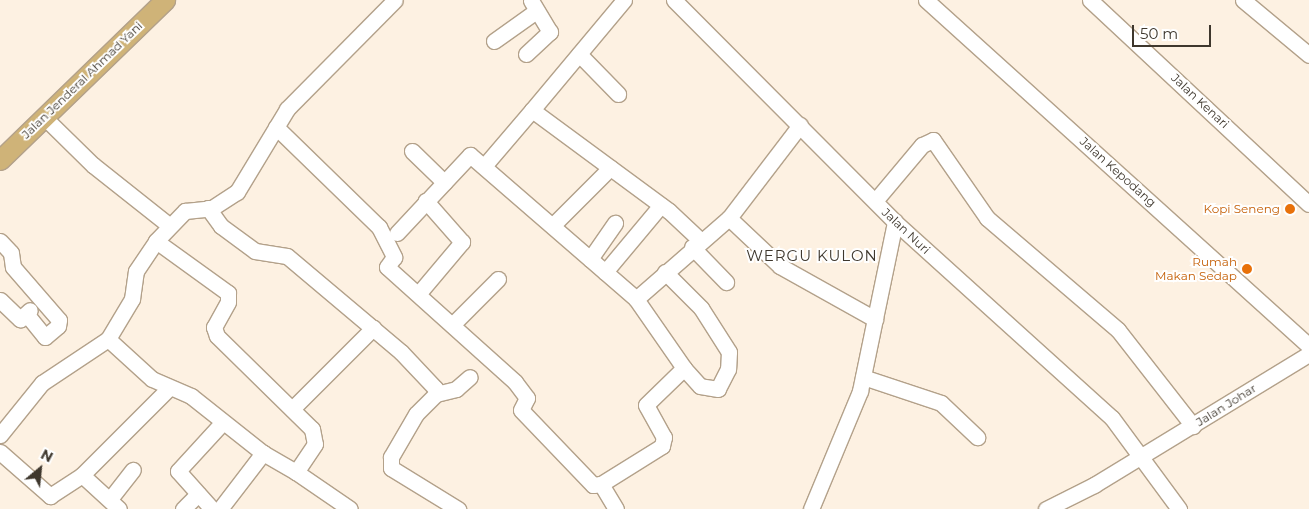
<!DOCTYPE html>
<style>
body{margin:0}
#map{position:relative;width:1309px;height:509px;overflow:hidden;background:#fdf1e2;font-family:Montserrat,sans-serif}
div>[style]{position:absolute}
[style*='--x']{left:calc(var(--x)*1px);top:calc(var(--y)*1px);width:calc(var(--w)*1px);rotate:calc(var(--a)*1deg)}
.roads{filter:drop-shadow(1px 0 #b3a18a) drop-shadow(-1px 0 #b3a18a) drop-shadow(0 1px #b3a18a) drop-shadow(0 -1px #b3a18a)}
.minor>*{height:15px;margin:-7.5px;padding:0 7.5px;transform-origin:7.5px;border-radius:7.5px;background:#fff}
.major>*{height:19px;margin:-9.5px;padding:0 9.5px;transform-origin:9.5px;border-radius:9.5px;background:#cfb378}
.dots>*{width:14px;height:14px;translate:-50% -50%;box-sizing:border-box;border:2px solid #fff;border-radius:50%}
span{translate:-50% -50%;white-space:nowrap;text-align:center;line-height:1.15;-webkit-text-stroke:4px #fff;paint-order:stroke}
.street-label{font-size:12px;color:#3e372d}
.food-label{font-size:12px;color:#c56008}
.right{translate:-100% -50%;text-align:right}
.quarter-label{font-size:15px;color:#3e372d;letter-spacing:1px}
.north{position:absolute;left:15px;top:444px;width:50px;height:50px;-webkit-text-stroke:4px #fff;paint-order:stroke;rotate:28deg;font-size:14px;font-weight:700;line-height:20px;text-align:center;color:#3e372d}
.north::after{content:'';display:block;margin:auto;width:18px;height:22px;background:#3e372d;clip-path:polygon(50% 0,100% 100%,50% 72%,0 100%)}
.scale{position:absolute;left:1132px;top:25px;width:79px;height:22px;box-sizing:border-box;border:2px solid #3e372d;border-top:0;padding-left:6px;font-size:15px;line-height:18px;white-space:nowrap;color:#3e372d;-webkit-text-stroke:4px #fff;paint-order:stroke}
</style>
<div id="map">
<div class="roads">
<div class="minor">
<div style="--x:624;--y:0;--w:143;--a:129.9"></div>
<div style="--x:532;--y:110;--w:170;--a:36.4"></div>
<div style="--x:669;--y:211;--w:42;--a:43.1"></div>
<div style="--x:674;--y:0;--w:313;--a:45.1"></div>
<div style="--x:895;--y:222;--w:292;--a:42.1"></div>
<div style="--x:1112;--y:418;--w:113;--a:53.6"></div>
<div style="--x:926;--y:0;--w:516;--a:42.09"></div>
<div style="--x:1090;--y:0;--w:299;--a:43"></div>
<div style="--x:1243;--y:0;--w:86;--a:39.8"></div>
<div style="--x:494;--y:41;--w:52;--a:-35.5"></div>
<div style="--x:526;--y:54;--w:33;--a:-43"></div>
<div style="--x:550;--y:32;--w:37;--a:-121"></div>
<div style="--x:579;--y:54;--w:56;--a:45.7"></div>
<div style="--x:44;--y:117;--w:69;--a:44.4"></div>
<div style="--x:93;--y:165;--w:98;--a:38.4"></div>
<div style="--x:276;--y:127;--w:144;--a:44.2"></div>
<div style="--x:379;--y:227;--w:34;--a:63"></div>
<div style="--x:394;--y:257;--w:12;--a:125"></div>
<div style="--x:387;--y:267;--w:172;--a:41.9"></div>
<div style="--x:515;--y:382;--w:20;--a:53"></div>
<div style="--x:527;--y:398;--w:13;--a:117"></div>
<div style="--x:521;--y:410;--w:104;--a:46.2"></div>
<div style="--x:593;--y:485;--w:8;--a:-7"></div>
<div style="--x:601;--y:484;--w:29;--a:59"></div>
<div style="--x:412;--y:151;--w:45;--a:44.1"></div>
<div style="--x:485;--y:165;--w:72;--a:-49.5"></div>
<div style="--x:875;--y:201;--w:73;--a:-50"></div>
<div style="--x:922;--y:145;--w:12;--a:-24"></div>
<div style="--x:933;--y:140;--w:95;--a:55.3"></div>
<div style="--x:987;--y:218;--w:172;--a:40.5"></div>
<div style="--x:1118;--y:330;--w:122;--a:52"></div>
<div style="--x:208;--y:208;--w:22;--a:54"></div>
<div style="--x:221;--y:226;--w:42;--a:36.3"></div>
<div style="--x:255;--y:251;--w:32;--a:9"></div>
<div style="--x:287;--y:256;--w:149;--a:40.1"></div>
<div style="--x:401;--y:352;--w:50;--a:46.6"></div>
<div style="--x:435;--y:388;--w:6;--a:81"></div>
<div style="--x:436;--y:394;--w:28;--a:135"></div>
<div style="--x:416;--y:414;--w:50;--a:120.2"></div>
<div style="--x:391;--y:457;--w:11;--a:90"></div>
<div style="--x:391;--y:468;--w:79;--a:31.5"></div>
<div style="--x:729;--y:218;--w:70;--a:43.3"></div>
<div style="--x:780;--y:266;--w:109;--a:29.2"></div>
<div style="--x:553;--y:225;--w:81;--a:-45"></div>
<div style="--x:397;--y:233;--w:107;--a:-46.9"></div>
<div style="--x:470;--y:155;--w:220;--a:40.9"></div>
<div style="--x:636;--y:299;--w:84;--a:55.2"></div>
<div style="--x:684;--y:368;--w:53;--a:135.8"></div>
<div style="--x:646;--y:405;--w:37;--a:61"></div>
<div style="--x:664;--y:437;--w:9;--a:103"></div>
<div style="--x:662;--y:446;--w:72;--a:148.1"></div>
<div style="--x:0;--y:241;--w:16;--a:47"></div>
<div style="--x:11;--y:253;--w:14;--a:82"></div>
<div style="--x:13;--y:267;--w:70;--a:49"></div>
<div style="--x:59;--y:320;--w:6;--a:99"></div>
<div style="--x:58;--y:326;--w:17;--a:140"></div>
<div style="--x:45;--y:337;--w:28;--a:-129"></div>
<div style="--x:156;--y:241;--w:89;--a:35.8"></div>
<div style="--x:228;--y:293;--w:9;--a:90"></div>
<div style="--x:228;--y:302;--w:29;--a:119"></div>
<div style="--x:214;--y:327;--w:9;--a:72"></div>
<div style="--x:217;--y:336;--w:133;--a:44.4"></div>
<div style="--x:312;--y:429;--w:15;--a:79"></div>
<div style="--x:315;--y:444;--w:34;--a:124"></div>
<div style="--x:296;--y:472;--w:65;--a:34.4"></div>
<div style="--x:692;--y:247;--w:49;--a:45.8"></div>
<div style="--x:590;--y:259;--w:44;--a:-55.2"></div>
<div style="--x:605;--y:272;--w:87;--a:-50.1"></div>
<div style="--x:665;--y:272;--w:51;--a:45"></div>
<div style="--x:701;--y:308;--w:52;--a:57.5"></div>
<div style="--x:729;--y:352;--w:17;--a:93"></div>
<div style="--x:728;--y:369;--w:22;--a:117"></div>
<div style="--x:718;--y:389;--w:18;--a:-171"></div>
<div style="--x:700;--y:386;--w:24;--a:-132"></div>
<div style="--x:419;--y:293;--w:67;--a:-49.9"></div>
<div style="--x:462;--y:242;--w:55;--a:-131.3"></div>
<div style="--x:636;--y:299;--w:123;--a:-41.1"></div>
<div style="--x:729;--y:218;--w:117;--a:-52.6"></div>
<div style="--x:0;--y:300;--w:28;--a:44"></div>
<div style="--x:20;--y:319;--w:13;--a:-42"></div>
<div style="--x:452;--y:325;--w:65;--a:-45"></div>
<div style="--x:108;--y:339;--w:59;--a:42.3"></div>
<div style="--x:152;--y:379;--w:43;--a:23.6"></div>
<div style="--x:191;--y:396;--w:92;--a:38.4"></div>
<div style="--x:263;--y:453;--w:38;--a:30"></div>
<div style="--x:863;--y:377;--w:82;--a:18.4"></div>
<div style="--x:941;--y:403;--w:50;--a:43.4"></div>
<div style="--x:436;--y:394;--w:21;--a:-14"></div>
<div style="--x:456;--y:389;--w:18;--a:-41"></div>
<div style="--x:292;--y:409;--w:115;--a:-45"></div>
<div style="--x:0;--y:435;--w:67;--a:-51.1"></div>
<div style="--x:42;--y:383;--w:79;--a:-33.7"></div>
<div style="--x:108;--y:339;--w:47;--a:-59"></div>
<div style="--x:132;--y:299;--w:28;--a:-82"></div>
<div style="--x:136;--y:271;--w:36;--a:-56"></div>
<div style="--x:156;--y:241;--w:42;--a:-46"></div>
<div style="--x:185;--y:211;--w:27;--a:-6"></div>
<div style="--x:212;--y:208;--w:30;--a:-33"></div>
<div style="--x:237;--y:192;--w:97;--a:-58.9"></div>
<div style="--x:287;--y:109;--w:153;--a:-45.3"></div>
<div style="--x:0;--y:452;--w:67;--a:41.3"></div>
<div style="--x:50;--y:496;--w:38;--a:-33"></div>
<div style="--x:82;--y:475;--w:50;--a:42.6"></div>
<div style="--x:82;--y:475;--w:122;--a:-45"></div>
<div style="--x:110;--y:499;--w:37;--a:-52"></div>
<div style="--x:183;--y:509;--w:21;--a:-45"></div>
<div style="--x:212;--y:509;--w:51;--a:-131.8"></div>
<div style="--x:178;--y:471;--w:65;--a:-47.5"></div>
<div style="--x:220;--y:509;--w:71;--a:-52.5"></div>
<div style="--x:811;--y:509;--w:128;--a:-67.4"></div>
<div style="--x:860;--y:391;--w:173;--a:-78.3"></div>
<div style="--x:1046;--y:509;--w:54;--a:-26.6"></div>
<div style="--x:1094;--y:485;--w:252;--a:-31.4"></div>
</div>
<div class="major">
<div style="--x:0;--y:160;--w:230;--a:-44.1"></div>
</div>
</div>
<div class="dots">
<div style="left:1290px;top:209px;background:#e8710a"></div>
<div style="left:1247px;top:269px;background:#e8710a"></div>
</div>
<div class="street-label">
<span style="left:82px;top:80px;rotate:-44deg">Jalan Jenderal Ahmad Yani</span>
<span style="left:1200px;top:101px;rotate:43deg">Jalan Kenari</span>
<span style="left:1118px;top:172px;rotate:42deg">Jalan Kepodang</span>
<span style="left:906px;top:231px;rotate:43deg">Jalan Nuri</span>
<span style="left:1226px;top:405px;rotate:-32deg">Jalan Johar</span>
</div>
<div class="food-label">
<span class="right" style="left:1280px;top:209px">Kopi Seneng</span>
<span class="right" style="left:1237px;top:269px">Rumah<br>Makan Sedap</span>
</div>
<div class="quarter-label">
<span style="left:812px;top:256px">WERGU KULON</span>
</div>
<div class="north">N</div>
<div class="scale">50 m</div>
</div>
